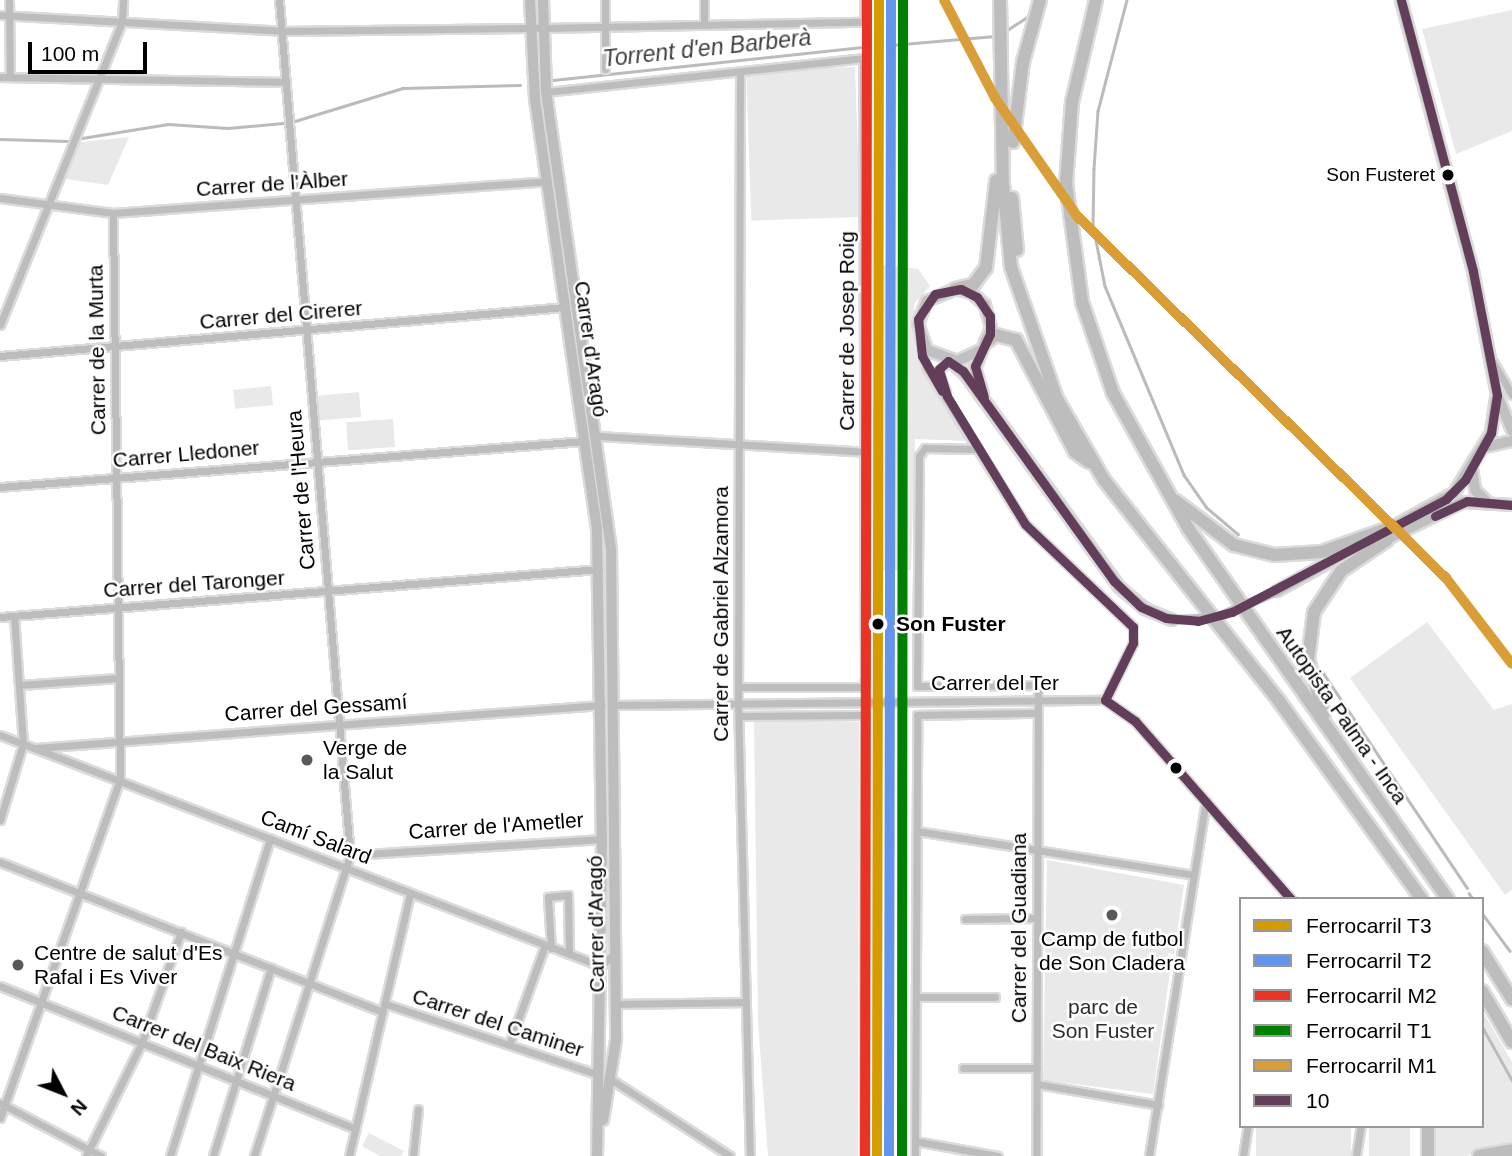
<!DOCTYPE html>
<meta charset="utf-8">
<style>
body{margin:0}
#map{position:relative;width:1512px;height:1156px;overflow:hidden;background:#fff;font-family:Helvetica,sans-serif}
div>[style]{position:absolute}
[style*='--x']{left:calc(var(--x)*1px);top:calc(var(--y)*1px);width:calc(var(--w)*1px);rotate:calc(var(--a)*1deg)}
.green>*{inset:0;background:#e9e9e9;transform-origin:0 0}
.stream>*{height:2.5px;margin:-1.25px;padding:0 1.25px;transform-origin:1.25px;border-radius:1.25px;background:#bbb}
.roads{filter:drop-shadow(2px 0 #dbdbdb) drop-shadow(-2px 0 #dbdbdb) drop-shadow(0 2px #dbdbdb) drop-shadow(0 -2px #dbdbdb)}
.street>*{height:7px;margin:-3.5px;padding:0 3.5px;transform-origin:3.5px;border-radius:3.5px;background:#bdbdbd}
.secondary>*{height:10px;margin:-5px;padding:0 5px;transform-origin:5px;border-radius:5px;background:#c0c0c0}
.primary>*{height:10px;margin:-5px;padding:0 5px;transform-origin:5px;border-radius:5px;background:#bdbdbd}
.highway>*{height:12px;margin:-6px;padding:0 6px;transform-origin:6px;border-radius:6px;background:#bdbdbd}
.secondary-bridge>*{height:10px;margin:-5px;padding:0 5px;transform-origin:5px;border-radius:5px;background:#c0c0c0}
.bus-1>*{height:9px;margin:-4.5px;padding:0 4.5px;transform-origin:4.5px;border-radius:4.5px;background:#623e5a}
.rail-1>*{height:10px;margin:-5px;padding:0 5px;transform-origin:5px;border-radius:5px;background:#d49c00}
.rail-2>*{height:10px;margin:-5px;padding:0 5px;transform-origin:5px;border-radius:5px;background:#6495ed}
.rail-3>*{height:10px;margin:-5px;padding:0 5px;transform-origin:5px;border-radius:5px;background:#e93324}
.rail-4>*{height:10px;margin:-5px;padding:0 5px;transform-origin:5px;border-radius:5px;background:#008000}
.rail-5>*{height:10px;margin:-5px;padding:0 5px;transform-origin:5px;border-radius:5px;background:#d99e38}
.dots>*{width:19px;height:19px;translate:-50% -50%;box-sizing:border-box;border:4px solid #fff;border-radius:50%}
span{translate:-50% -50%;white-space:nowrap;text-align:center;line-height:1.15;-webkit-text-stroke:5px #fff;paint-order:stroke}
.bus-label{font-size:19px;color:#000}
.right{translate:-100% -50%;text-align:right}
.street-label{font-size:21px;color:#000}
.stop-label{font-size:21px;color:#000;font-weight:700}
.left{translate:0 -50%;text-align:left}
.poi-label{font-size:21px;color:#000}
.park-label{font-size:21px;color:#2e2e2e}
.water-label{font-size:23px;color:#3f3f3f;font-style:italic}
.legend{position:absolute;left:1239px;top:897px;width:245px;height:231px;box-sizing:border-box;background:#fff;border:2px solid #999;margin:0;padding:9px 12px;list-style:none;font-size:21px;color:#000}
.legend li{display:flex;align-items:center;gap:14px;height:35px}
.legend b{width:35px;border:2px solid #999}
.north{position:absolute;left:28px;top:1058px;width:70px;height:70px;-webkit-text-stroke:5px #fff;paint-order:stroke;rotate:132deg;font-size:19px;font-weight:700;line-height:28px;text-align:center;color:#000}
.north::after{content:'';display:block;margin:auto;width:24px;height:32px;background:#000;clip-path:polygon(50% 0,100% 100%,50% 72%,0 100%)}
.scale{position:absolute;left:28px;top:42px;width:119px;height:32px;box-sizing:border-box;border:4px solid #000;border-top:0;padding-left:9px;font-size:21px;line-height:24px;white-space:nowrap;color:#000;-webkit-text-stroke:5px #fff;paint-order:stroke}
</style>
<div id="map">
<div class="green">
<div style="clip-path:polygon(1512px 10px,1512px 131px,1456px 154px,1422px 29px)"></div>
<div style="left:855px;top:67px;width:150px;height:109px;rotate:88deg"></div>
<div style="clip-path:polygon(129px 137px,108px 185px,59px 178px,73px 143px)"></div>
<div style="clip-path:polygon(883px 265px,918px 269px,930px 286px,914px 304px,920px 362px,968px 441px,915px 439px,911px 570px,881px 571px)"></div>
<div style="left:271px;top:386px;width:19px;height:38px;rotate:84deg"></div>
<div style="left:359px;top:392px;width:25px;height:42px;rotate:85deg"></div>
<div style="left:393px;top:419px;width:28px;height:47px;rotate:86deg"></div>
<div style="clip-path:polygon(1427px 622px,1494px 710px,1512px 704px,1512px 890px,1505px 895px,1350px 678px)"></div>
<div style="clip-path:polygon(754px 722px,859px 722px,858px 1156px,768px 1156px,758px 1022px)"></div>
<div style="clip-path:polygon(1047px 860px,1184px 885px,1174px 954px,1168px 953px,1171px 964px,1153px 1094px,1043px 1080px)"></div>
<div style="clip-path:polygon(1482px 1010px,1512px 1062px,1512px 1144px,1484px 1147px,1468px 1156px,1434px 1156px,1434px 1126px,1482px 1126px)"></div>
<div style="left:1256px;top:1126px;width:95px;height:31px"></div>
<div style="left:1369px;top:1126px;width:41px;height:30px"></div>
<div style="clip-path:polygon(369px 1133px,404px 1151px,401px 1156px,380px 1156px,362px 1146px)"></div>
</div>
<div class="stream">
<div style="--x:1127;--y:0;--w:115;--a:104.6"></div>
<div style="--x:1098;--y:111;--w:57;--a:94"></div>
<div style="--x:1094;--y:168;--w:57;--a:91"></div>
<div style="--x:1093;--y:225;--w:62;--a:78.9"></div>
<div style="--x:1105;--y:286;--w:205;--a:67.3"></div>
<div style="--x:1184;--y:475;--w:39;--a:55"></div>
<div style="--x:1206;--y:507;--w:42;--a:40.2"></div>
<div style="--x:1004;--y:32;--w:31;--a:-33"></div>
<div style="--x:891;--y:45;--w:104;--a:-4.9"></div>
<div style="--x:553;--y:80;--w:313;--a:-6.1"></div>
<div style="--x:295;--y:121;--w:113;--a:-17"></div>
<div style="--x:403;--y:88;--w:117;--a:-1.5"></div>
<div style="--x:82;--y:138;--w:87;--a:-9.2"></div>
<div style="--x:168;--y:124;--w:60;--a:3.8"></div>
<div style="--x:228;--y:128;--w:55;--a:-5.2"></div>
<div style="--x:0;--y:139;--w:68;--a:1.7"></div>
<div style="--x:1322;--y:671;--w:261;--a:56.2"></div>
<div style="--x:1469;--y:893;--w:7;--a:56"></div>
<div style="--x:1482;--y:913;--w:47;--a:53.6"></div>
<div style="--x:1482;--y:1026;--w:62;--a:60.9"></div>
</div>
<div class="roads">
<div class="street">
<div style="--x:9;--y:0;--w:77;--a:89.3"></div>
<div style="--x:605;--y:0;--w:69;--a:90"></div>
<div style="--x:704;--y:0;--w:24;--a:90"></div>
<div style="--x:0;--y:15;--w:282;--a:3.2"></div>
<div style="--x:282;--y:31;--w:261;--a:-0.7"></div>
<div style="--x:543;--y:28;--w:321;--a:-1.1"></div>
<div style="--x:864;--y:22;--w:22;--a:-90"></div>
<div style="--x:740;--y:72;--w:630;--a:90.18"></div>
<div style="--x:738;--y:702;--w:454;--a:88.5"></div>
<div style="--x:0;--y:77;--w:286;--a:1"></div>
<div style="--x:546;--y:92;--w:319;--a:-6.1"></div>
<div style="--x:863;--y:58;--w:620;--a:89.82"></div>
<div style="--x:865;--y:678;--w:9;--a:103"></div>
<div style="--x:863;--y:687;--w:125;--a:180"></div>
<div style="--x:0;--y:198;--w:114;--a:7.6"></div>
<div style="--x:113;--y:213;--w:435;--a:-4.2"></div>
<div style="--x:0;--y:325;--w:327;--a:-68.1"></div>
<div style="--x:122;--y:22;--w:22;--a:-87"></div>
<div style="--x:919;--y:336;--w:32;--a:77"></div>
<div style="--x:926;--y:367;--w:186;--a:57.8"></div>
<div style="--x:1025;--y:524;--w:149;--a:43.6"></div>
<div style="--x:1133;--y:627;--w:16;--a:90"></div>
<div style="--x:1133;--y:643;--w:64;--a:116.2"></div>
<div style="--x:0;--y:356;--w:567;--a:-4.96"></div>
<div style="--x:1493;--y:362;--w:38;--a:60"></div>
<div style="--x:946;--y:392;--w:22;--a:-111"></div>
<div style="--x:938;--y:371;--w:14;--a:-45"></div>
<div style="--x:598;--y:436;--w:267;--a:3.4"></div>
<div style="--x:978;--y:449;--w:53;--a:-178.9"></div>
<div style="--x:925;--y:448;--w:10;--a:127"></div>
<div style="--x:919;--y:456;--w:230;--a:90.5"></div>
<div style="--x:917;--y:686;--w:121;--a:-0.5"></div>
<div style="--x:1038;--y:685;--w:471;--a:90.2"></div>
<div style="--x:0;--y:487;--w:587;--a:-4.5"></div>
<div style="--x:0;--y:617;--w:601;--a:-4.58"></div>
<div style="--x:20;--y:685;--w:98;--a:-4.1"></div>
<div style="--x:612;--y:705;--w:493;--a:-0.6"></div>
<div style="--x:1105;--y:700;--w:37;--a:35"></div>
<div style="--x:1135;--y:721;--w:237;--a:48.8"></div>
<div style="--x:739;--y:716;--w:126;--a:-0.5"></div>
<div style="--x:865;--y:715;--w:441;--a:90.1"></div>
<div style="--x:0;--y:735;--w:635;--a:21.03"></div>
<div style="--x:593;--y:963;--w:10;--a:6"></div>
<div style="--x:603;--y:964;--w:16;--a:-43"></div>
<div style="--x:36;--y:748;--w:567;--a:-4.35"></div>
<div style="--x:0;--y:820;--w:79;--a:-73.2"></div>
<div style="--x:23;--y:744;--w:128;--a:-94"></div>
<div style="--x:917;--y:831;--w:280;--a:9"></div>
<div style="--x:350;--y:855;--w:253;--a:-3.6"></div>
<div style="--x:0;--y:862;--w:411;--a:21.4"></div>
<div style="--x:965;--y:919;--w:72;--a:-0.8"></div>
<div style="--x:551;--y:948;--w:51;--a:-93.4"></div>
<div style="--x:548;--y:897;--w:20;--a:-6"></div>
<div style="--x:568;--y:895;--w:59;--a:89"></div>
<div style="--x:0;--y:986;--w:383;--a:21.9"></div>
<div style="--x:916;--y:997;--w:79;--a:0"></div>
<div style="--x:386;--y:1004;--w:225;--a:18.4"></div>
<div style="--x:616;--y:1004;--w:130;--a:-0.9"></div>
<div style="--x:509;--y:1045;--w:106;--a:-70.2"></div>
<div style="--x:963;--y:1068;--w:74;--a:0"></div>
<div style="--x:612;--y:1080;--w:140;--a:32.8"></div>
<div style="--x:1037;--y:1084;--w:123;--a:9.8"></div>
<div style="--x:0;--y:1103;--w:114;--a:27.7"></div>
<div style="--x:0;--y:1118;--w:360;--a:-70.5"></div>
<div style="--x:120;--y:779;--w:566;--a:-90.71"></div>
<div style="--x:915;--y:1141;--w:84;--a:10.2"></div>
<div style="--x:86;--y:1156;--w:127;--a:-63.8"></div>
<div style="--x:142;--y:1042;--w:117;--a:-70.5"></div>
<div style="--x:170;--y:1156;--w:333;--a:-72.5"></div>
<div style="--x:213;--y:1156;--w:197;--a:-72.9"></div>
<div style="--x:254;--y:1156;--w:316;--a:-72.3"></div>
<div style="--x:350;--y:855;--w:858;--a:-94.75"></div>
<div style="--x:349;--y:1156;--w:270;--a:-76.9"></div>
<div style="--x:413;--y:1156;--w:47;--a:-83.9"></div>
<div style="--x:915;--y:1156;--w:441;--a:-89.7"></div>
<div style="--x:917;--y:715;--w:120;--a:-1"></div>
<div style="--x:1149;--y:1156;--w:359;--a:-80.9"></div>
<div style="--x:1243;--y:1156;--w:30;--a:-81"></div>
<div style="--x:1356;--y:1156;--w:30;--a:-81"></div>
</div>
<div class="secondary">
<div style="--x:1401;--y:0;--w:280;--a:75.1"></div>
<div style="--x:1473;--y:271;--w:126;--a:79"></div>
<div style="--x:1497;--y:395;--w:39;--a:67"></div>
<div style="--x:981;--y:350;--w:26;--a:155"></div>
<div style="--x:957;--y:361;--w:32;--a:-160"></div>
<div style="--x:927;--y:350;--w:28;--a:-109"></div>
<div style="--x:918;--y:324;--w:25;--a:-69"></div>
<div style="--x:927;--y:301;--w:30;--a:-23"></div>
<div style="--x:955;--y:289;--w:17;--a:13"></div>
<div style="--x:972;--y:293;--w:18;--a:43"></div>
<div style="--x:985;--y:305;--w:24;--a:75"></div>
<div style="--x:991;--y:328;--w:43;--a:111.8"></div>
<div style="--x:975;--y:368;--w:27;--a:73"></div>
<div style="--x:950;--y:361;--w:20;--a:41"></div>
<div style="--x:965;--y:374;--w:263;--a:54.1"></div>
<div style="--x:1119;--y:587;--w:34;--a:40"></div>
<div style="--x:1145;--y:609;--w:29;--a:22"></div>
<div style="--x:1484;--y:447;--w:29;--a:-12"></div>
<div style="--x:1472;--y:468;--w:22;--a:82"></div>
<div style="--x:1475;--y:490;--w:16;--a:45"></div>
<div style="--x:1383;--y:541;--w:89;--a:-26"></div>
<div style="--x:1463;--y:502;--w:49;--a:3.5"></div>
<div style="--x:1277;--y:591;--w:202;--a:-29"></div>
<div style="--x:1454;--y:493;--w:70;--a:-58.3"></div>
<div style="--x:1491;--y:433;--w:34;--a:-82"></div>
</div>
<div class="primary">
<div style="--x:530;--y:0;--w:99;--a:87.1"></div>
<div style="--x:535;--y:99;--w:435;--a:81.8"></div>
<div style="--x:597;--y:530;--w:309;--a:89.1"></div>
<div style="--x:602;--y:839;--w:317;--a:90.9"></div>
<div style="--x:543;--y:0;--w:92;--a:88.1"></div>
<div style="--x:546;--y:92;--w:462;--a:81.9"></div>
<div style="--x:611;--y:549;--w:491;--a:89.4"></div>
<div style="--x:616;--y:1040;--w:81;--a:99.2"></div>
</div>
<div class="highway">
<div style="--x:1000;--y:0;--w:184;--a:89.1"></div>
<div style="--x:1003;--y:184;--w:83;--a:84.5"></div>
<div style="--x:1011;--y:267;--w:140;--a:70.8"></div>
<div style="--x:1057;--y:399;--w:94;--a:59.9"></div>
<div style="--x:1104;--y:480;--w:282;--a:51.6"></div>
<div style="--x:1279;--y:701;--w:244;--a:54.2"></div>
<div style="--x:1096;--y:0;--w:105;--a:103.2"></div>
<div style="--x:1072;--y:102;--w:81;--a:94.2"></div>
<div style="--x:1066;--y:183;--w:120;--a:82.3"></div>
<div style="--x:1082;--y:302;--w:96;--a:71.2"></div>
<div style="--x:1113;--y:393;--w:154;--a:60.9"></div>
<div style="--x:1188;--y:528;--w:453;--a:55"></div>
<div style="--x:1013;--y:142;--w:81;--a:-82.9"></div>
<div style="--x:1023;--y:62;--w:64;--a:-74.7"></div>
<div style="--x:1012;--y:198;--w:52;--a:84.5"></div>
<div style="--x:955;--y:289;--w:18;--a:-13"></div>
<div style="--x:973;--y:285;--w:21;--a:-53"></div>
<div style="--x:986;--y:268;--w:88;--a:-83.4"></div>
<div style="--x:986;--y:342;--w:12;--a:-35"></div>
<div style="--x:996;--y:335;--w:21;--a:14"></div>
<div style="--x:1016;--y:340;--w:127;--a:62.2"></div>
<div style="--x:1075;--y:452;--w:17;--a:36"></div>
<div style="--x:1176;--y:501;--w:73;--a:37.2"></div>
<div style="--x:1234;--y:545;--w:41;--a:14"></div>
<div style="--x:1274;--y:555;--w:48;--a:-3.6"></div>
<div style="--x:1322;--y:552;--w:77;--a:-19.6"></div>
<div style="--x:1324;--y:714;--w:56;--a:-106.5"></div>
<div style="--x:1308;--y:660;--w:48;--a:-82.9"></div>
<div style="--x:1314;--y:612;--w:49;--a:-56.6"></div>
<div style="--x:1341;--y:571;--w:55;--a:-34"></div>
<div style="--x:1482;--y:951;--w:57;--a:58"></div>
<div style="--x:1482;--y:991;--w:59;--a:59.5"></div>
<div style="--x:1428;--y:1126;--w:30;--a:90"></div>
<div style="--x:1479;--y:1156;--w:34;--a:-10"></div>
</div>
</div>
<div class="secondary-bridge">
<div style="--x:1172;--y:620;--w:44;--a:-2.6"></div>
<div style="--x:1216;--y:618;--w:67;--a:-23.9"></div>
</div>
<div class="bus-1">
<div style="--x:942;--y:391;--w:40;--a:-119.7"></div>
<div style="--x:922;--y:356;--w:37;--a:-96"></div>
<div style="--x:918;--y:319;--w:30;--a:-56"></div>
<div style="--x:935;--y:294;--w:26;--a:-11"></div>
<div style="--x:961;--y:289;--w:18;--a:27"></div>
<div style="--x:977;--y:297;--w:23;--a:56"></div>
<div style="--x:990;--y:316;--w:18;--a:90"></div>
<div style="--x:990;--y:334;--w:35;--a:115"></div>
<div style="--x:975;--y:366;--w:32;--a:74"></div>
<div style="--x:1435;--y:516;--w:35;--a:-25"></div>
<div style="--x:1467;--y:501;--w:45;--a:5.1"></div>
<div style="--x:1105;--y:700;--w:64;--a:-63.8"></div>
<div style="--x:1133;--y:643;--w:16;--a:-90"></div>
<div style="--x:1133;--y:627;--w:149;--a:-136.4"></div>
<div style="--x:1025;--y:524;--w:150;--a:-121.4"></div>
<div style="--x:947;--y:396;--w:28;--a:-107"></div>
<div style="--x:939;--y:369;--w:12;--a:-42"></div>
<div style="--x:948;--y:361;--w:18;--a:34"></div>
<div style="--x:963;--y:371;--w:259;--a:54.3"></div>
<div style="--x:1114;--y:581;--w:37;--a:44"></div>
<div style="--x:1141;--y:607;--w:27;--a:24"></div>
<div style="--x:1166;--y:618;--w:32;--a:5"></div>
<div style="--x:1198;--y:621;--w:35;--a:-15"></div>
<div style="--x:1232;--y:612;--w:242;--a:-27.8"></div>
<div style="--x:1446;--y:499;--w:27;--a:-45"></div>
<div style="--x:1465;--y:480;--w:54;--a:-61"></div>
<div style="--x:1491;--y:433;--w:38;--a:-81"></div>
<div style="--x:1497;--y:395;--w:126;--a:-101"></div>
<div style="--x:1473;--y:271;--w:280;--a:-104.9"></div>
<div style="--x:1105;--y:700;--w:37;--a:35"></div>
<div style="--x:1135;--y:721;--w:237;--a:48.8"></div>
</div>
<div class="rail-1">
<div style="--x:877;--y:1156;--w:1156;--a:-89.9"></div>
</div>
<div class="rail-2">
<div style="--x:889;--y:1156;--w:1156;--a:-89.9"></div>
</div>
<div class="rail-3">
<div style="--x:865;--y:1156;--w:1156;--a:-89.9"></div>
</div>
<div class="rail-4">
<div style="--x:902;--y:1156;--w:1156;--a:-89.95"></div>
</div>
<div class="rail-5">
<div style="--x:944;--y:0;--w:110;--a:62.5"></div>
<div style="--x:995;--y:98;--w:144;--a:55.2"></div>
<div style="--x:1077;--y:216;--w:517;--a:44.45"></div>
<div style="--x:1446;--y:578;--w:108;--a:52.5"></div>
</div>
<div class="dots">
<div style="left:1448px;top:175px;background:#000"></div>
<div style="left:878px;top:624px;background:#000"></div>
<div style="left:307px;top:760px;background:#595959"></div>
<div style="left:1176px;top:768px;background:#000"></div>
<div style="left:1112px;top:915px;background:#595959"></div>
<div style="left:18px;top:965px;background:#595959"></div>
</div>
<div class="bus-label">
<span class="right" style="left:1435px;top:175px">Son Fusteret</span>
</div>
<div class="street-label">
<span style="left:272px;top:184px;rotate:-4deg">Carrer de l'Àlber</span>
<span style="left:281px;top:315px;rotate:-5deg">Carrer del Cirerer</span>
<span style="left:847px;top:331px;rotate:-90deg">Carrer de Josep Roig</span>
<span style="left:591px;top:349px;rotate:82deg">Carrer d'Aragó</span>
<span style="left:97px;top:350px;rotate:-91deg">Carrer de la Murta</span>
<span style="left:186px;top:454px;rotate:-5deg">Carrer Lledoner</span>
<span style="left:301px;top:490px;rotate:-95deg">Carrer de l'Heura</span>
<span style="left:194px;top:584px;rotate:-4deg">Carrer del Taronger</span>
<span style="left:721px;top:614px;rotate:-90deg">Carrer de Gabriel Alzamora</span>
<span style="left:995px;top:683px">Carrer del Ter</span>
<span style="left:316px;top:708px;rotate:-4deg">Carrer del Gessamí</span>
<span style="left:1342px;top:715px;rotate:55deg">Autopista Palma - Inca</span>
<span style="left:496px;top:826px;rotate:-4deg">Carrer de l'Ametler</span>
<span style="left:316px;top:837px;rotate:21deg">Camí Salard</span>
<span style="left:596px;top:924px;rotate:-91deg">Carrer d'Aragó</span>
<span style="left:1019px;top:928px;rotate:-90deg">Carrer del Guadiana</span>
<span style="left:498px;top:1023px;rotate:18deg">Carrer del Caminer</span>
<span style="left:204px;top:1048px;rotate:22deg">Carrer del Baix Riera</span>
</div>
<div class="stop-label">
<span class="left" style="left:896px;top:624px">Son Fuster</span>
</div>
<div class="poi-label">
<span class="left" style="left:323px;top:760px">Verge de<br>la Salut</span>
<span style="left:1112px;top:951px">Camp de futbol<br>de Son Cladera</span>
<span class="left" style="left:34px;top:965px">Centre de salut d'Es<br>Rafal i Es Viver</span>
</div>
<div class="park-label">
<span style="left:1103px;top:1019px">parc de<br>Son Fuster</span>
</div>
<div class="water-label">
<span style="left:707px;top:48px;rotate:-6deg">Torrent d'en Barberà</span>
</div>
<ul class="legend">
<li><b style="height:9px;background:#d49c00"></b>Ferrocarril T3</li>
<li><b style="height:9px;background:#6495ed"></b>Ferrocarril T2</li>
<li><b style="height:9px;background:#e93324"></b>Ferrocarril M2</li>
<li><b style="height:9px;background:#008000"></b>Ferrocarril T1</li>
<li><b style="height:9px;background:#d99e38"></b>Ferrocarril M1</li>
<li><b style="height:9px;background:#623e5a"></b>10</li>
</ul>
<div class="north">N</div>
<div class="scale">100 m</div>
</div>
